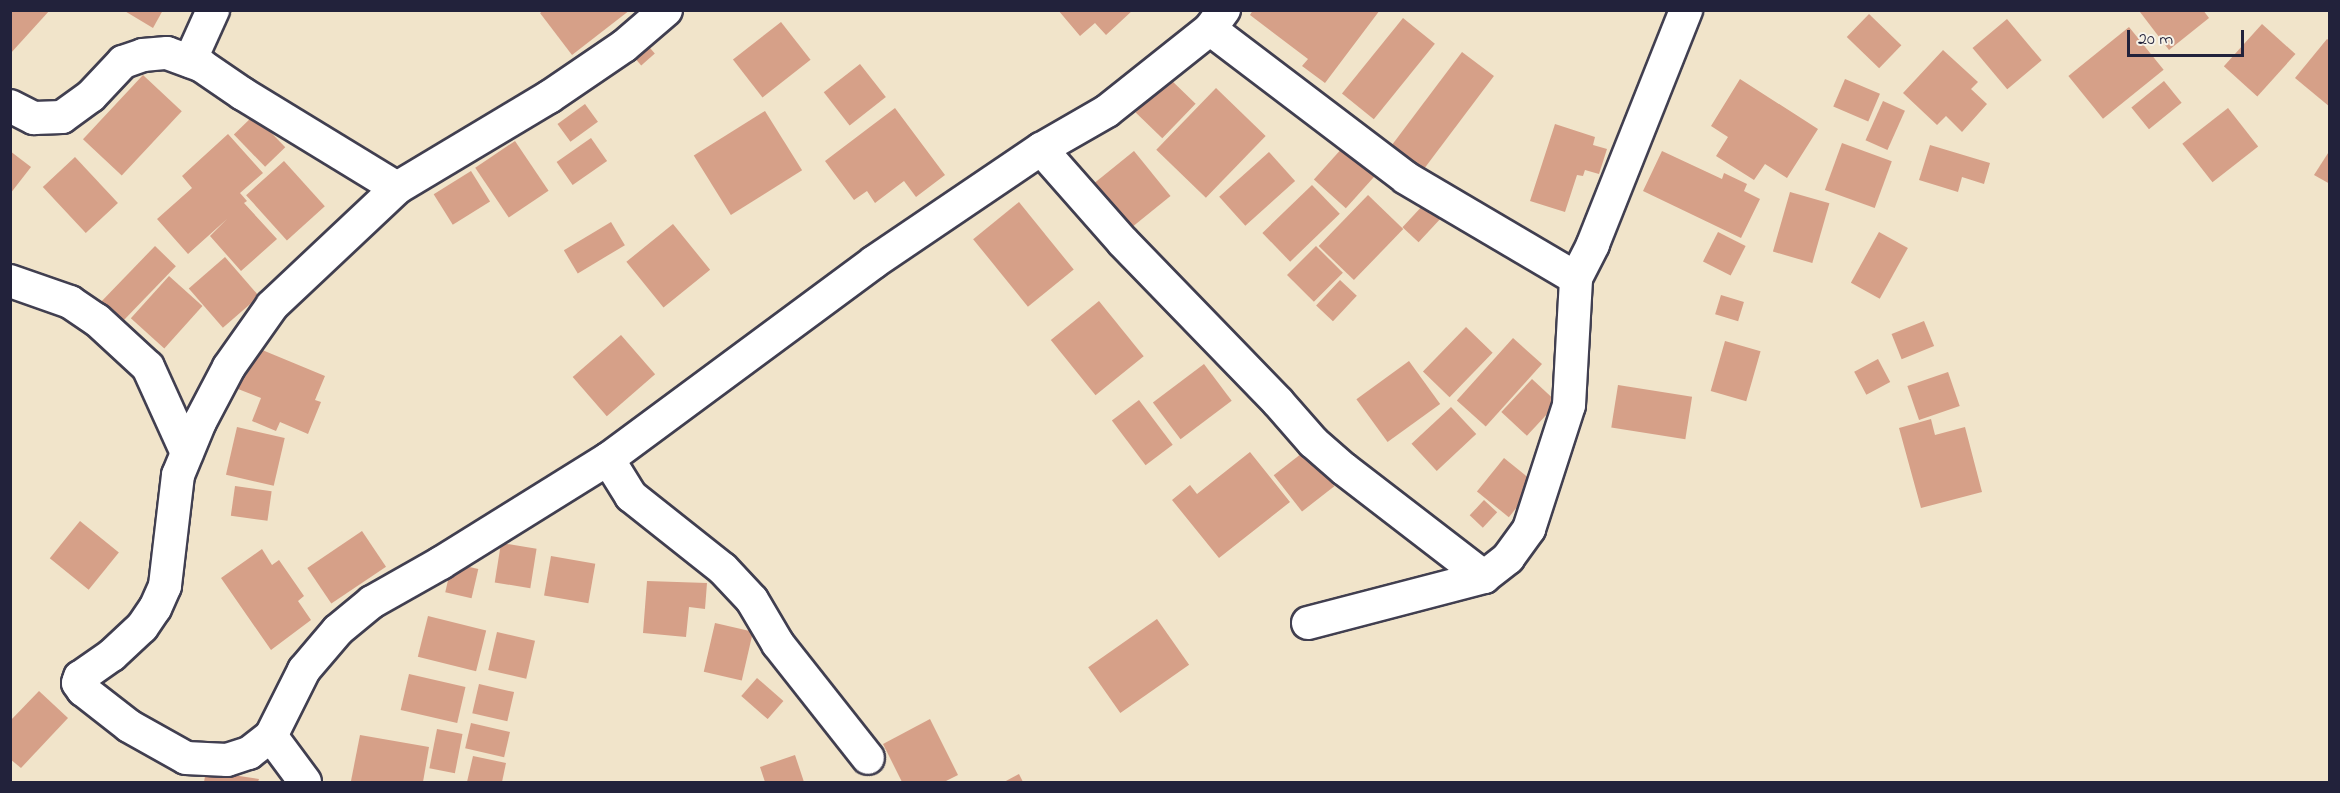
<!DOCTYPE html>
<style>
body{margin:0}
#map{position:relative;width:2340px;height:793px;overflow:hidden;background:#f1e4ca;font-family:"Indie Flower",sans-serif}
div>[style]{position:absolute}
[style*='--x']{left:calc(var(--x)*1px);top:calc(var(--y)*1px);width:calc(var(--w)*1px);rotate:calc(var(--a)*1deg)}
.building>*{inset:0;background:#d6a088;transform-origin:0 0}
.roads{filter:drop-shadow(2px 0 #413f50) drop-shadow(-2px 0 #413f50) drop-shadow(0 2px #413f50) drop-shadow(0 -2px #413f50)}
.minor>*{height:32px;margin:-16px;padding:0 16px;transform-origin:16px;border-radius:16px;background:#fff}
span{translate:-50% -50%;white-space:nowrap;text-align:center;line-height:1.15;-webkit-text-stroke:4.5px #f7f3e8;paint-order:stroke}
.frame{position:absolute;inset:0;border:12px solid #22223b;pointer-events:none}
.scale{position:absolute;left:2127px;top:30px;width:117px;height:27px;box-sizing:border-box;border:3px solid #22223b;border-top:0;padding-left:8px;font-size:18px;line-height:21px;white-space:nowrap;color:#22223b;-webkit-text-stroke:4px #f7f3e8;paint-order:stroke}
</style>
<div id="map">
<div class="building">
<div style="clip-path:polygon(10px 10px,50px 10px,10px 54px)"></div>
<div style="clip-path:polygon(123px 10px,163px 10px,153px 28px)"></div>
<div style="clip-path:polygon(544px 10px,630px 10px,572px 55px,540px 13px)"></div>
<div style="clip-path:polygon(1058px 10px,1133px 10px,1106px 35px,1095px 23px,1080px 36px)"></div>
<div style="clip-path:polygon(1253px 10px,1380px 10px,1325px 83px,1302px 66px,1308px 59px,1250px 15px)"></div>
<div style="clip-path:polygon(2142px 10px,2203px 10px,2209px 18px,2169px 50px,2140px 12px)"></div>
<div style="left:1869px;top:14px;width:45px;height:32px;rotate:44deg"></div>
<div style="left:1403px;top:18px;width:41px;height:97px;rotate:39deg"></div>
<div style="left:2007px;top:19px;width:54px;height:45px;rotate:50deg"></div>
<div style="left:781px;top:22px;width:48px;height:61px;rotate:52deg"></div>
<div style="left:2262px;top:24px;width:45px;height:57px;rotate:42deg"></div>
<div style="left:2129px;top:27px;width:55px;height:78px;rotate:51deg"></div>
<div style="clip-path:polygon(2327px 39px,2330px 41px,2330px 107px,2295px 78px)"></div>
<div style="left:643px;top:40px;width:18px;height:18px;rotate:49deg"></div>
<div style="clip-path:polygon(1943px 50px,1978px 82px,1971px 89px,1987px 104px,1962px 132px,1946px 116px,1937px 125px,1903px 93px)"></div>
<div style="left:1462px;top:52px;width:40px;height:117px;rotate:37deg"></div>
<div style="left:860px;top:64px;width:42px;height:46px;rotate:52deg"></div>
<div style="left:143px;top:75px;width:53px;height:88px;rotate:43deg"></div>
<div style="left:1169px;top:78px;width:37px;height:48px;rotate:44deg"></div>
<div style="clip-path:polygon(1740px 79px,1818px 129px,1787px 178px,1765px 164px,1754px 180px,1716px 156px,1728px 137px,1711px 126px)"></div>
<div style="left:1845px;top:79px;width:38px;height:30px;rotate:23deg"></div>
<div style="left:2164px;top:81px;width:28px;height:42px;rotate:51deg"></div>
<div style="left:1216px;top:88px;width:69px;height:86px;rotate:44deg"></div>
<div style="left:1883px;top:101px;width:24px;height:43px;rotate:24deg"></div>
<div style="left:585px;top:104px;width:22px;height:34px;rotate:54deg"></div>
<div style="clip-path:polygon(895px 108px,945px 175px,916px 197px,904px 181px,875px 203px,867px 191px,854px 200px,825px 161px)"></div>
<div style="left:2228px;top:108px;width:49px;height:58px;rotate:52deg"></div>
<div style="left:765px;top:111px;width:70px;height:84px;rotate:58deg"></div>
<div style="left:254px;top:115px;width:45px;height:28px;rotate:46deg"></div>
<div style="clip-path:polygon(1555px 124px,1595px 137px,1593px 145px,1607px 149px,1599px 174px,1585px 170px,1583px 176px,1577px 175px,1565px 212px,1530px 201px)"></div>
<div style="clip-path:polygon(228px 134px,263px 173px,240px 193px,247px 201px,244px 203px,277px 239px,241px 271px,210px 236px,227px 219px,188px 254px,157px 219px,192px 188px,182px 176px)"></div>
<div style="left:591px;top:138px;width:28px;height:42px;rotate:55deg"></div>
<div style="left:515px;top:141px;width:60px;height:48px;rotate:56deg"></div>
<div style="left:1842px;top:143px;width:53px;height:50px;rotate:20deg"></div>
<div style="clip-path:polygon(1930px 145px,1990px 163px,1984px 184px,1962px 177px,1958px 192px,1919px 180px)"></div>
<div style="left:1344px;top:146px;width:43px;height:45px;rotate:42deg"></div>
<div style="clip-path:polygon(2330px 150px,2330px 184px,2314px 175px)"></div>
<div style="clip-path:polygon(10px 151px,31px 167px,10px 194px)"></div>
<div style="left:1134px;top:151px;width:58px;height:64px;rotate:51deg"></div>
<div style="clip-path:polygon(1662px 151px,1722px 179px,1724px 173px,1747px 184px,1744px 191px,1760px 199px,1741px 238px,1643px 191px)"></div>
<div style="left:1269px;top:152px;width:39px;height:67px;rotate:48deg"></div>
<div style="left:75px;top:157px;width:63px;height:44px;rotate:47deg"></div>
<div style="left:284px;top:161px;width:61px;height:51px;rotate:48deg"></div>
<div style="left:471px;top:171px;width:36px;height:44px;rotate:58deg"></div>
<div style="left:1312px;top:185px;width:40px;height:69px;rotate:46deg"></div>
<div style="left:1790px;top:192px;width:41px;height:62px;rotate:16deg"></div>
<div style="left:1368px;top:195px;width:49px;height:71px;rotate:44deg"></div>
<div style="left:1019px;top:202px;width:87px;height:59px;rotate:51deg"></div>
<div style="left:1425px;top:203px;width:22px;height:33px;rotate:43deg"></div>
<div style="left:611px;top:222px;width:27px;height:55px;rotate:59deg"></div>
<div style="left:673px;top:224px;width:59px;height:60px;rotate:51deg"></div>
<div style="left:1718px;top:232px;width:31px;height:33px;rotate:27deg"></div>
<div style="left:1879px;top:232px;width:33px;height:58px;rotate:29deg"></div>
<div style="left:155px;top:246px;width:29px;height:81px;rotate:44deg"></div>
<div style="left:1316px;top:246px;width:38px;height:41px;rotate:45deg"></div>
<div style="left:225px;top:257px;width:52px;height:48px;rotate:49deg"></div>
<div style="left:169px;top:276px;width:45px;height:57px;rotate:42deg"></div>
<div style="left:1340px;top:280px;width:23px;height:35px;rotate:43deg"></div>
<div style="left:1721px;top:295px;width:24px;height:20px;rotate:17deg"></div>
<div style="left:1099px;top:301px;width:71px;height:62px;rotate:51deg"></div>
<div style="left:1924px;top:321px;width:27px;height:35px;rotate:68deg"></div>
<div style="left:1466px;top:327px;width:37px;height:62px;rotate:44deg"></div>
<div style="left:621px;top:335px;width:52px;height:64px;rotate:49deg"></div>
<div style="left:1513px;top:338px;width:39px;height:84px;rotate:42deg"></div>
<div style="left:1725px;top:341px;width:37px;height:52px;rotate:16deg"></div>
<div style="clip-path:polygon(255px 347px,325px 376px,315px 400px,321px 402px,308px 434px,280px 422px,276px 431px,252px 421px,261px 398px,238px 389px)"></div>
<div style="left:1878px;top:359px;width:26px;height:27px;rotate:62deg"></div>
<div style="left:1409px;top:361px;width:53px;height:65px;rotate:54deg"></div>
<div style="left:1204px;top:364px;width:46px;height:64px;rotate:53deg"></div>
<div style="left:1948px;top:372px;width:36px;height:43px;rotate:71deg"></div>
<div style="left:1532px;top:379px;width:35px;height:45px;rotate:43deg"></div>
<div style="left:1618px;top:385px;width:75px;height:43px;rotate:9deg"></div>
<div style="left:1139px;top:400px;width:56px;height:34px;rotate:53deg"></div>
<div style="left:1451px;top:407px;width:37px;height:54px;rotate:47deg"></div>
<div style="clip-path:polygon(1931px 419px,1935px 435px,1965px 427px,1982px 492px,1921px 508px,1899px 428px)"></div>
<div style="left:237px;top:427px;width:49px;height:49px;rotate:13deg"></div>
<div style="left:1306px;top:450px;width:46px;height:41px;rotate:52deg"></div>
<div style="clip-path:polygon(1250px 452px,1290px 502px,1219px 558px,1172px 500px,1190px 485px,1197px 494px)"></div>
<div style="left:1504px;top:458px;width:41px;height:43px;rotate:39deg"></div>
<div style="left:235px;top:486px;width:37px;height:30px;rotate:8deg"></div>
<div style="left:1484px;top:500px;width:18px;height:21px;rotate:43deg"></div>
<div style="left:80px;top:521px;width:50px;height:48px;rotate:39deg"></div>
<div style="left:362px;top:531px;width:43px;height:66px;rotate:56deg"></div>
<div style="left:501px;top:543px;width:36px;height:40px;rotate:9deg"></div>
<div style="clip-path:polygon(262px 549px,272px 565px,279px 560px,304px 596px,298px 601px,311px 620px,271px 650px,221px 578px)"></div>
<div style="left:551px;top:556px;width:45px;height:40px;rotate:10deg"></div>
<div style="left:452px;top:563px;width:27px;height:30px;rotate:13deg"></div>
<div style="clip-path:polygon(647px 581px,707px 583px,705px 609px,689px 607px,686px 637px,643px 633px)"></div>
<div style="left:428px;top:616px;width:60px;height:42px;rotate:14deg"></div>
<div style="left:1157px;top:619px;width:56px;height:84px;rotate:55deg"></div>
<div style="left:715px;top:623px;width:39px;height:50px;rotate:13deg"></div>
<div style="left:497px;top:632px;width:39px;height:39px;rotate:13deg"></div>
<div style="left:409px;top:674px;width:58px;height:37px;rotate:13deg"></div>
<div style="left:757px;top:678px;width:35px;height:24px;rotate:41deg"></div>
<div style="left:479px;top:684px;width:36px;height:30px;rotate:13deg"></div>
<div style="clip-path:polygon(39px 691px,68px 718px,21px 768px,10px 759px,10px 721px)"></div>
<div style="clip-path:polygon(930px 719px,958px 775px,944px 782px,902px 782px,883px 744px)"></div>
<div style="left:471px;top:723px;width:40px;height:26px;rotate:13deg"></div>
<div style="left:437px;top:729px;width:26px;height:40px;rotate:11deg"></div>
<div style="clip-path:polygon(360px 735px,429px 747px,423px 782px,351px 781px)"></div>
<div style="clip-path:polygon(795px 755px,804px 782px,765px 782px,760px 767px)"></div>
<div style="clip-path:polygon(473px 756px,506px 763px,502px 782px,467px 782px)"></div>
<div style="clip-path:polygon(206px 771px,259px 779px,258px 782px,204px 782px)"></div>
<div style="clip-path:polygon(1019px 774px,1023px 782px,1004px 782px)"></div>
</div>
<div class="roads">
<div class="minor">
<div style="--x:666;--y:10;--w:55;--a:139.4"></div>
<div style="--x:624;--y:46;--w:91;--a:145.8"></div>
<div style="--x:549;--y:97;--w:177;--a:149.1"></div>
<div style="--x:397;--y:188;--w:172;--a:136.7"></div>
<div style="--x:272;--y:306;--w:75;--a:125.2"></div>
<div style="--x:229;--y:367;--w:62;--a:117.8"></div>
<div style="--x:200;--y:422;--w:57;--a:112.5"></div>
<div style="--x:178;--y:475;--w:112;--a:96.7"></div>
<div style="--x:165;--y:586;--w:24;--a:114"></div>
<div style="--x:155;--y:608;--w:23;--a:124"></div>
<div style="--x:142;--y:627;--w:41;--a:137"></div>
<div style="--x:112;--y:655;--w:39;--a:145"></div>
<div style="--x:80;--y:677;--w:6;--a:108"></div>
<div style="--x:78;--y:683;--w:9;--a:54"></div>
<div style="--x:83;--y:690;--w:58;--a:38"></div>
<div style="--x:129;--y:726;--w:65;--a:29.3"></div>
<div style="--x:186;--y:758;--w:41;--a:2.8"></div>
<div style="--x:227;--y:760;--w:23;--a:-18"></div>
<div style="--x:249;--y:753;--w:28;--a:-38"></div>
<div style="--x:271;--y:736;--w:74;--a:-63.4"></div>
<div style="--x:304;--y:670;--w:52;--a:-49.6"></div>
<div style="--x:338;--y:630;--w:44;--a:-39.5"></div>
<div style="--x:372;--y:602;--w:79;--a:-29.5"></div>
<div style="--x:441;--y:563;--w:197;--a:-31.9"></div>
<div style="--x:608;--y:459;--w:331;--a:-36.5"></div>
<div style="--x:874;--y:262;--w:202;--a:-34.1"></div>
<div style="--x:1041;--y:149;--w:76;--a:-29.9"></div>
<div style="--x:1107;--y:111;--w:132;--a:-38.5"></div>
<div style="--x:1210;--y:29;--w:24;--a:-54"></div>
<div style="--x:1210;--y:29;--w:246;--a:37.2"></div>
<div style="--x:1406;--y:178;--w:197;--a:30.5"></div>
<div style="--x:190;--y:61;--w:56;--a:-65.7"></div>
<div style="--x:10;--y:106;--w:27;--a:27"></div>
<div style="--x:34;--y:118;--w:28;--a:-2"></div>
<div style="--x:62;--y:117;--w:36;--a:-36"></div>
<div style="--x:91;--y:96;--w:47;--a:-46.7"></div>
<div style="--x:123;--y:62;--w:21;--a:-19"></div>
<div style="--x:143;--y:55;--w:24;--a:-5"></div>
<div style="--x:167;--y:53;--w:37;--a:20"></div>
<div style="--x:202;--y:66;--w:50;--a:34.3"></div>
<div style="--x:243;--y:94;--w:180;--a:31.4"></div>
<div style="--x:1041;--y:149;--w:124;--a:48.6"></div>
<div style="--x:1123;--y:242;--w:223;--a:45.9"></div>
<div style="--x:1278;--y:402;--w:53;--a:48.8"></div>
<div style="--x:1313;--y:442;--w:41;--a:41.1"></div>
<div style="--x:1344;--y:469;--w:177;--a:37.6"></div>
<div style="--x:10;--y:281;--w:64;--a:19.3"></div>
<div style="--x:70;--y:302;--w:32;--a:34"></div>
<div style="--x:97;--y:320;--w:69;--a:42.7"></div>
<div style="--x:148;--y:367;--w:94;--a:65.6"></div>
<div style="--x:608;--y:459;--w:44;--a:58.1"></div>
<div style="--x:631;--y:496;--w:117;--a:38.4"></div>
<div style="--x:723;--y:569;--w:42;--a:46.9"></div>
<div style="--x:752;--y:600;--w:51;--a:59.4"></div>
<div style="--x:778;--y:644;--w:145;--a:51.7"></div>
<div style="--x:1308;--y:623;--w:182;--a:-14.6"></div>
<div style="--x:1484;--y:577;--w:31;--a:-38"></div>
<div style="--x:1508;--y:558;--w:36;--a:-54"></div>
<div style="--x:1529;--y:529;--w:130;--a:-72.1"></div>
<div style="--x:1569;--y:405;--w:127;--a:-86.8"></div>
<div style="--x:1576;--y:278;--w:38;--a:-63"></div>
<div style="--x:1593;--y:244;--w:252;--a:-68.3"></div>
<div style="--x:271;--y:736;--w:57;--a:53.5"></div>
</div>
</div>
<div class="frame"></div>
<div class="scale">20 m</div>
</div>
